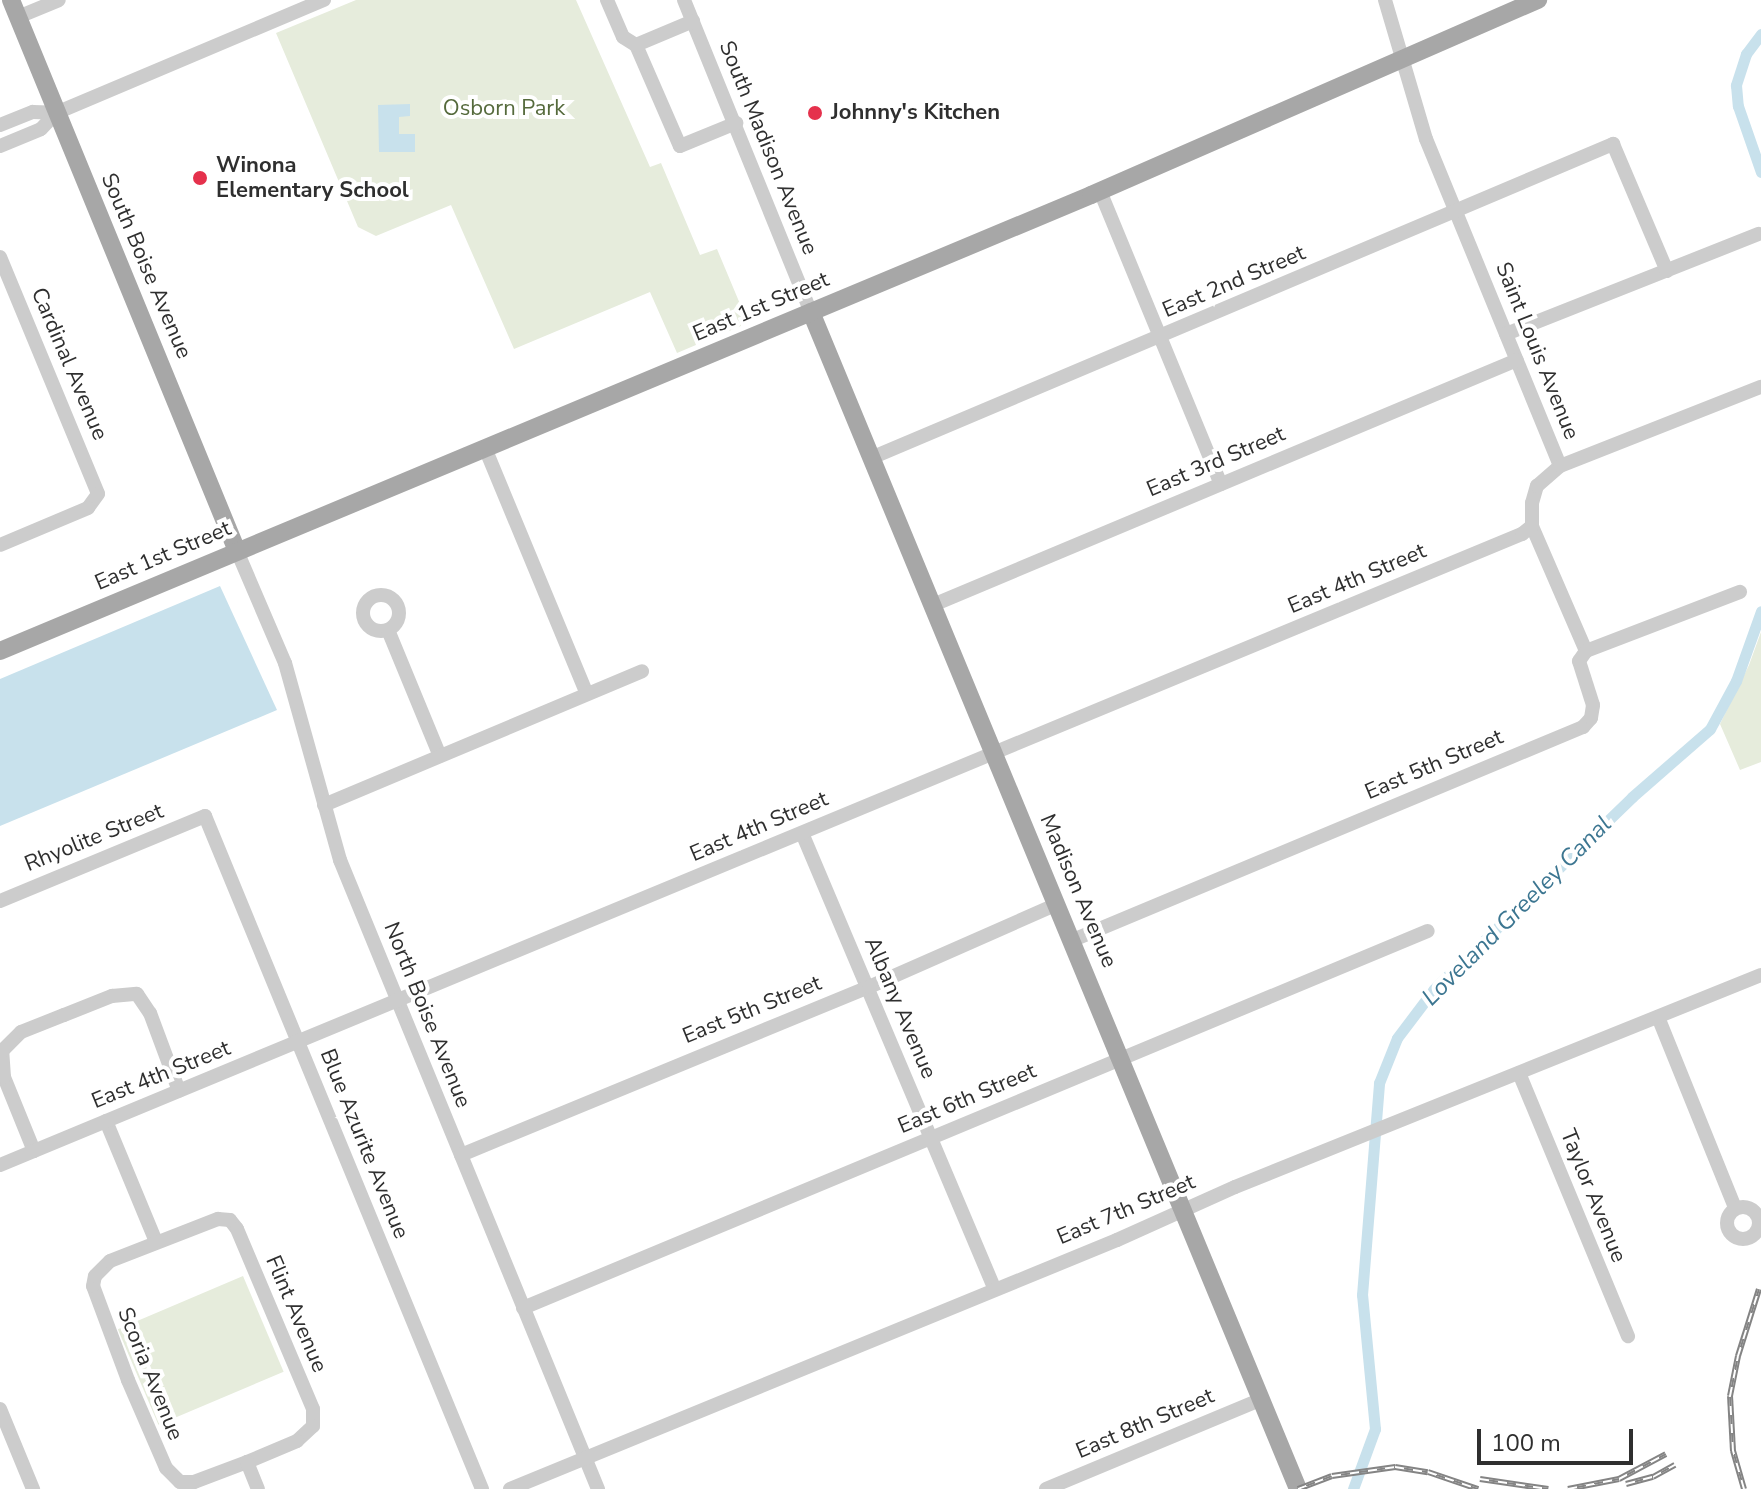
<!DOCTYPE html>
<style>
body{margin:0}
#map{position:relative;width:1761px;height:1489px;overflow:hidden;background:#fff;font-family:"Nunito Sans",sans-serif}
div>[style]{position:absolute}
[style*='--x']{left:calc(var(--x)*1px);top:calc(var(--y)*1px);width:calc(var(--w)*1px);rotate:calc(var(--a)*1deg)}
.green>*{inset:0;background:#e6ecdc;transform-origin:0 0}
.water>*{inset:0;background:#c8e1ec}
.canal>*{height:11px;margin:-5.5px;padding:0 5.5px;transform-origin:5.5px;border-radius:5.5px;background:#c8e1ec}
.minor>*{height:14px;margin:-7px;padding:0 7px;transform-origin:7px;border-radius:7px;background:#ccc}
.minor>.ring{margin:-7px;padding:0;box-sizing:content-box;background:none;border:14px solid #ccc;border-radius:50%}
.major>*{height:18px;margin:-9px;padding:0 9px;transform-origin:9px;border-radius:9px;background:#a7a7a7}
.rail>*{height:6px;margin-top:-3px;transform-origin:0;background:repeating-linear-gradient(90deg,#fff 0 9px,#848484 0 18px);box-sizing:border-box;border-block:2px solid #848484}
.dots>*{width:22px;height:22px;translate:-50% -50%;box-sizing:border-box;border:4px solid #fff;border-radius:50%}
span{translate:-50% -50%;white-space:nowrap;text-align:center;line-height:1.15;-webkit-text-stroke:8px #fff;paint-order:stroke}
.park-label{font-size:22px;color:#556a3c}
.poi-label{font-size:22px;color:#2f2f2f;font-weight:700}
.left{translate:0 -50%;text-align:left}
.street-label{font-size:22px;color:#2f2f2f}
.water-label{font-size:24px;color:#3c7691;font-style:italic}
.scale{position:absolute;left:1477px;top:1429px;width:156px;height:36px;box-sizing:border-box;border:4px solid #2f2f2f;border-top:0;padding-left:10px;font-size:24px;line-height:28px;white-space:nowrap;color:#2f2f2f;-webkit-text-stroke:6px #fff;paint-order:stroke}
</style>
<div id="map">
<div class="green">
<div style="clip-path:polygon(356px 0,576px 0,650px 167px,661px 163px,700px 255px,717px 249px,748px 323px,677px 353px,650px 292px,514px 349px,451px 205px,376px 236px,358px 227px,276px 33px)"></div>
<div style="clip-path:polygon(1761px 632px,1761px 762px,1740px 770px,1720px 724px,1749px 665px)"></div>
<div style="left:243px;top:1276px;width:104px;height:136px;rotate:67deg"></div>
</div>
<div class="water">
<div style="clip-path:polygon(410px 104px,410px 116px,399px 117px,399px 134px,415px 134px,415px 152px,379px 152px,378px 105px)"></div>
<div style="clip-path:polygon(220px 586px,277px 710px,0 826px,0 679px)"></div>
</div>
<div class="canal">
<div style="--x:1761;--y:34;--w:25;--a:127"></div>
<div style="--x:1746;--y:54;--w:33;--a:108"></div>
<div style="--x:1736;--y:85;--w:21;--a:85"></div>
<div style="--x:1738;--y:106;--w:70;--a:70.8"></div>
<div style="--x:1353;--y:1489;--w:64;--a:-69.9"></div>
<div style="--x:1375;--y:1429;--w:135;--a:-95.5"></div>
<div style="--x:1362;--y:1295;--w:213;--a:-85.4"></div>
<div style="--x:1379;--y:1083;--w:48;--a:-68.2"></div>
<div style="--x:1397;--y:1038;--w:61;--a:-52.9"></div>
<div style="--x:1434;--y:989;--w:276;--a:-44.1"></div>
<div style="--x:1632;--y:797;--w:103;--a:-41.1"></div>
<div style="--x:1710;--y:729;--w:55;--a:-61.6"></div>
<div style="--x:1736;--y:681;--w:74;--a:-70.3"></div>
</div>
<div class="minor">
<div style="--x:607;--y:0;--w:40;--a:66.6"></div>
<div style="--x:623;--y:37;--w:15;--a:32"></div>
<div style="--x:684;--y:0;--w:337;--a:67.9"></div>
<div style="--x:1385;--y:0;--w:145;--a:73.6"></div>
<div style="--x:1426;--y:139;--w:353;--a:67.7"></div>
<div style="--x:18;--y:17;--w:44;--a:-22.5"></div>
<div style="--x:636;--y:45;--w:110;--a:66.5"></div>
<div style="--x:680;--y:146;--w:61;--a:-22.3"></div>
<div style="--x:636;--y:45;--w:62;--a:-22.8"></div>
<div style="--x:0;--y:125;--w:35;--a:-22"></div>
<div style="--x:33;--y:112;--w:23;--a:2"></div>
<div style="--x:0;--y:146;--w:44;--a:-22.5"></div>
<div style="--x:41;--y:129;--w:22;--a:-47"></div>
<div style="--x:56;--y:113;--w:291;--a:-22.9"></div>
<div style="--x:1100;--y:191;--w:317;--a:67.6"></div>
<div style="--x:0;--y:257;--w:256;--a:67.5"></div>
<div style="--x:98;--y:494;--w:17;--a:126"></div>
<div style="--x:88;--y:508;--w:95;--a:157.2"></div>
<div style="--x:1506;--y:334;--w:272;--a:-21.6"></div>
<div style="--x:485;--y:448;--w:266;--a:67.5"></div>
<div style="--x:871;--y:458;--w:806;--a:-22.94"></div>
<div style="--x:1613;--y:144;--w:138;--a:67"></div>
<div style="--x:237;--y:551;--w:122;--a:66.8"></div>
<div style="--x:285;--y:663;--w:205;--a:74.4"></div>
<div style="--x:340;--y:860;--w:680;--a:67.7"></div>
<div class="ring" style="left:363px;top:595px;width:22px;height:22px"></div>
<div style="--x:933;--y:605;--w:633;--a:-22.76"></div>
<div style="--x:388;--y:630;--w:136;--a:67.6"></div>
<div style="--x:1586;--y:651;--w:136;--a:-113.4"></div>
<div style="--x:1532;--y:526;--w:23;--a:-90"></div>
<div style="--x:1532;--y:503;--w:18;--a:-74"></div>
<div style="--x:1537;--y:486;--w:30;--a:-41"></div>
<div style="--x:1560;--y:466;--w:216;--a:-21.5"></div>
<div style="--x:324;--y:805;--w:345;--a:-22.8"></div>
<div style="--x:802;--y:833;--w:495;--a:67.1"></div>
<div style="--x:0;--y:901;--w:222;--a:-22.5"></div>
<div style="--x:205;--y:816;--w:728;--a:67.63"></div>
<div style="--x:1073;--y:940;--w:553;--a:-22.67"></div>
<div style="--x:1583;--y:727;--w:12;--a:-48"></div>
<div style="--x:1591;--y:718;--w:13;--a:-81"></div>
<div style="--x:1593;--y:705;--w:46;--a:-107.7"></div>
<div style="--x:1579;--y:661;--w:12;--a:-55"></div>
<div style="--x:1586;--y:651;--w:165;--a:-21"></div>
<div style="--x:1658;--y:1017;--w:206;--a:68"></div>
<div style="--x:1519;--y:1073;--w:285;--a:67.5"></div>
<div style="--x:106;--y:1121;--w:131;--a:67.5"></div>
<div style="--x:34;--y:1151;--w:80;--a:-112.1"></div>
<div style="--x:4;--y:1077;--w:26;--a:-94"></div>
<div style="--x:2;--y:1051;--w:27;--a:-45"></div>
<div style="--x:21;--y:1032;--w:46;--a:-21.6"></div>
<div style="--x:64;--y:1015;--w:52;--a:-21.6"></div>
<div style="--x:112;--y:996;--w:25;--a:-5"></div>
<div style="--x:137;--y:994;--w:23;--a:56"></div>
<div style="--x:150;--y:1013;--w:83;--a:69.6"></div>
<div style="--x:461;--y:1155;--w:441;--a:-22.4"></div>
<div style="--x:869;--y:987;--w:206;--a:-23.8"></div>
<div style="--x:0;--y:1165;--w:1648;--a:-22.52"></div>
<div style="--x:1522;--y:534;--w:13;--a:-39"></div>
<div class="ring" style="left:1727px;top:1207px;width:18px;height:18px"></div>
<div style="--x:218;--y:1219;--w:12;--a:5"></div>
<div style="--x:230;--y:1220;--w:11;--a:52"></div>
<div style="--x:237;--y:1229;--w:195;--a:67.1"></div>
<div style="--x:313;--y:1409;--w:17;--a:90"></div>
<div style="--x:313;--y:1426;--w:22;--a:137"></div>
<div style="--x:297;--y:1441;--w:54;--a:157.2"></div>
<div style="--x:247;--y:1462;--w:57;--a:159.3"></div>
<div style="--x:194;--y:1482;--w:14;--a:180"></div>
<div style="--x:180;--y:1482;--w:20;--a:-135"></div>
<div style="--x:166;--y:1468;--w:96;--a:-113.4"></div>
<div style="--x:128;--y:1380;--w:100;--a:-110.4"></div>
<div style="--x:93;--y:1286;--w:10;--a:-79"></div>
<div style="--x:95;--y:1276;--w:21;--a:-45"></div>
<div style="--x:110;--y:1261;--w:116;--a:-21.3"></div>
<div style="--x:523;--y:1308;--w:980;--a:-22.62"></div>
<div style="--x:0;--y:1409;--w:87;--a:67.6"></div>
<div style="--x:247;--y:1462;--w:29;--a:68"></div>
<div style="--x:510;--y:1489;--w:656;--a:-22.3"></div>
<div style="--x:1117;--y:1240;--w:129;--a:-24.2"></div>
<div style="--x:1235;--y:1187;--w:567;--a:-21.95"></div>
<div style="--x:1046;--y:1489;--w:234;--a:-22.6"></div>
</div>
<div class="major">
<div style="--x:11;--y:0;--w:596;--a:67.7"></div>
<div style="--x:811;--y:312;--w:1274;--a:67.52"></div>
<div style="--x:0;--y:651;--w:1182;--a:-22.68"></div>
<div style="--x:1091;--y:195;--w:488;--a:-23.6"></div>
</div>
<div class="rail">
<div style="--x:1480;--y:1479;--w:69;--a:8.4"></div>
<div style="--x:1626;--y:1484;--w:28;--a:-15"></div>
<div style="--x:1653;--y:1477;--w:25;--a:-29"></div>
<div style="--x:1298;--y:1489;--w:36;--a:-21"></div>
<div style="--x:1332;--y:1476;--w:64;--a:-8.1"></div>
<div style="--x:1395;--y:1467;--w:33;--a:9"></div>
<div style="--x:1428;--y:1472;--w:53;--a:18.8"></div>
<div style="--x:1568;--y:1489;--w:52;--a:-11.1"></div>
<div style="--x:1619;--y:1479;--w:53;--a:-28"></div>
<div style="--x:1744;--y:1489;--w:40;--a:-106"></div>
<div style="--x:1733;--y:1451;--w:55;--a:-93.1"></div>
<div style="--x:1730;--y:1396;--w:41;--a:-78.7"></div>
<div style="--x:1738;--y:1356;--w:70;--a:-72.6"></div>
</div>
<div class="dots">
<div style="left:815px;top:113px;background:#e5314c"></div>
<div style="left:200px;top:178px;background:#e5314c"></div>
</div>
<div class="park-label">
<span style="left:504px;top:109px">Osborn Park</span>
</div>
<div class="poi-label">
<span class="left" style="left:831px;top:113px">Johnny's Kitchen</span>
<span class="left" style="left:216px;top:178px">Winona<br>Elementary School</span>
</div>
<div class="street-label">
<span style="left:768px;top:148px;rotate:68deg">South Madison Avenue</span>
<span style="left:146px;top:266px;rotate:67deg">South Boise Avenue</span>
<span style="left:1234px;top:282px;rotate:-23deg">East 2nd Street</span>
<span style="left:761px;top:307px;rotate:-23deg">East 1st Street</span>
<span style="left:1537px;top:351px;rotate:68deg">Saint Louis Avenue</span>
<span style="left:69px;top:364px;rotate:67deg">Cardinal Avenue</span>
<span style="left:1216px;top:462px;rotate:-23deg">East 3rd Street</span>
<span style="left:163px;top:556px;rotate:-23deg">East 1st Street</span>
<span style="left:1357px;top:579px;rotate:-23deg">East 4th Street</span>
<span style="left:1434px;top:765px;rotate:-23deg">East 5th Street</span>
<span style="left:759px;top:827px;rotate:-23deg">East 4th Street</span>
<span style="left:94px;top:838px;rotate:-22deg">Rhyolite Street</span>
<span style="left:1078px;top:891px;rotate:67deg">Madison Avenue</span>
<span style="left:900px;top:1008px;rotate:67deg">Albany Avenue</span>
<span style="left:752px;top:1010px;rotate:-22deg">East 5th Street</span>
<span style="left:427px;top:1015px;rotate:68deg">North Boise Avenue</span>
<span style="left:161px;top:1075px;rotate:-22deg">East 4th Street</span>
<span style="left:967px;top:1099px;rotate:-23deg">East 6th Street</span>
<span style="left:364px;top:1144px;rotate:68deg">Blue Azurite Avenue</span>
<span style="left:1593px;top:1196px;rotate:68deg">Taylor Avenue</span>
<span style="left:1126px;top:1210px;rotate:-23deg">East 7th Street</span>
<span style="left:296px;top:1314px;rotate:67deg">Flint Avenue</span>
<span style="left:150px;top:1374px;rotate:68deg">Scoria Avenue</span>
<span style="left:1145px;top:1424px;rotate:-23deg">East 8th Street</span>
</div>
<div class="water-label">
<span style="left:1517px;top:911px;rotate:-45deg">Loveland Greeley Canal</span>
</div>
<div class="scale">100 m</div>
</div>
